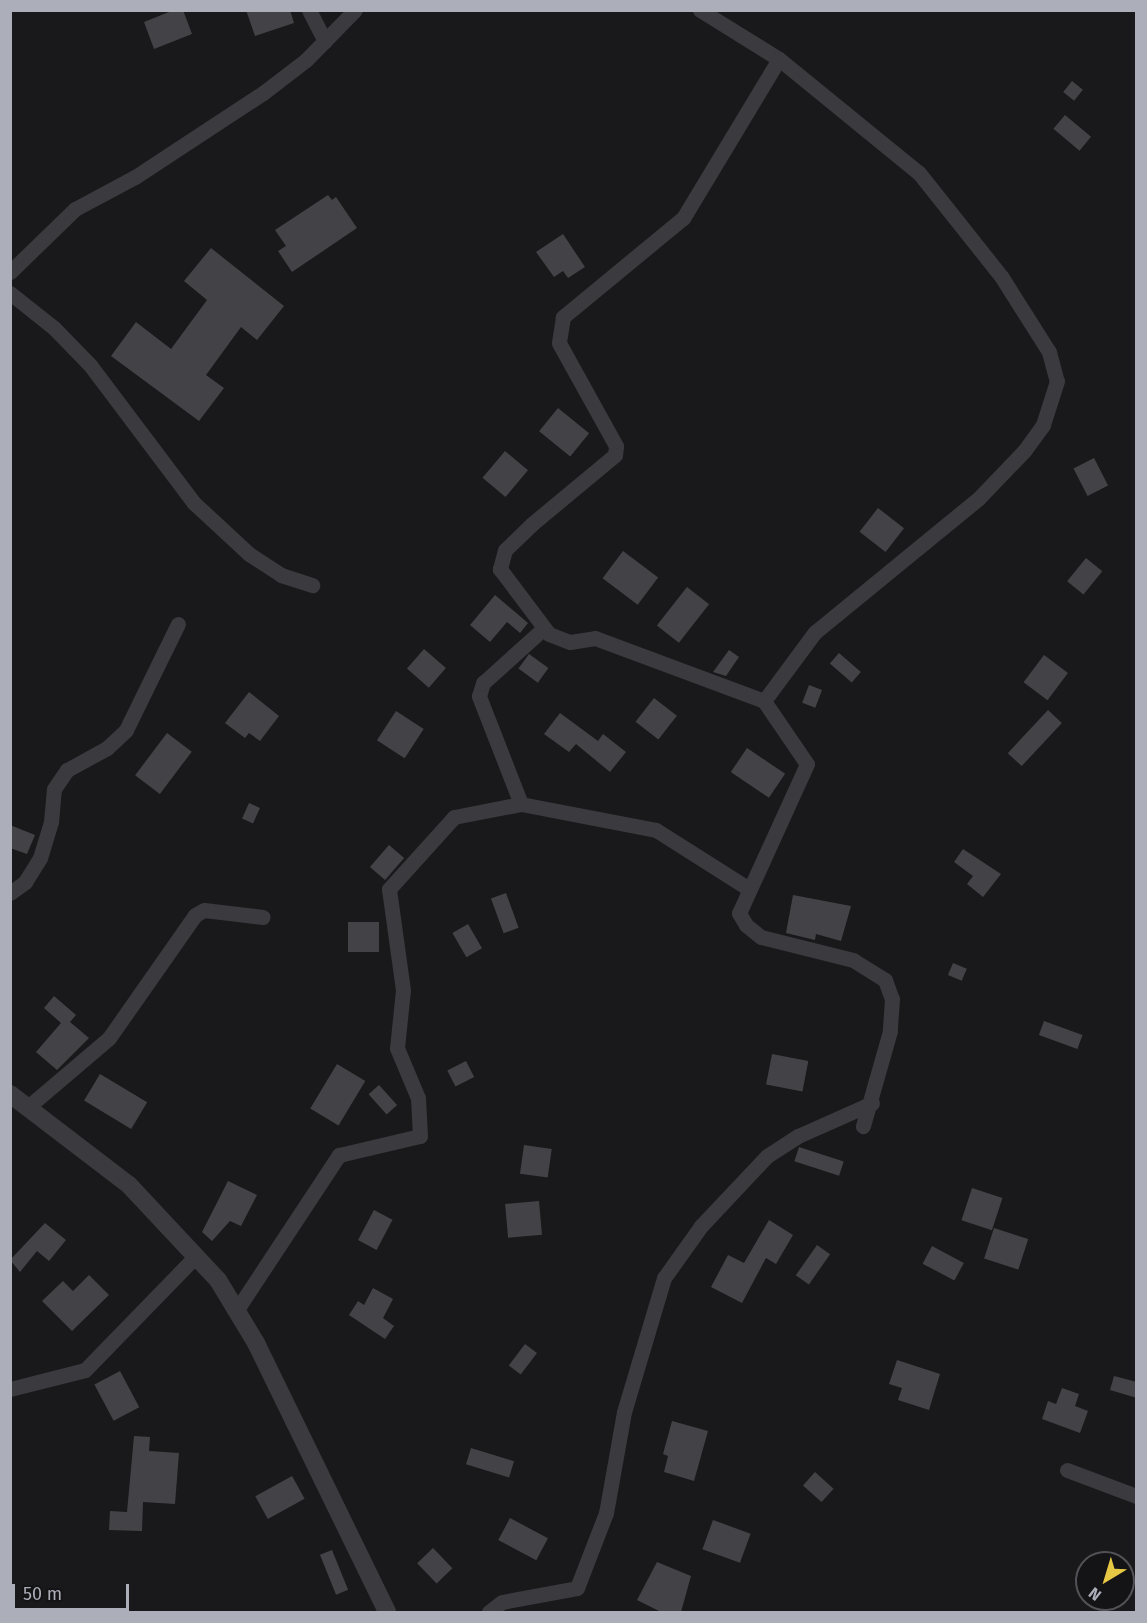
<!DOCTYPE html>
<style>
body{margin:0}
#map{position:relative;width:1147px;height:1623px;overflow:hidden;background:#19181a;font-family:"Fira Sans",sans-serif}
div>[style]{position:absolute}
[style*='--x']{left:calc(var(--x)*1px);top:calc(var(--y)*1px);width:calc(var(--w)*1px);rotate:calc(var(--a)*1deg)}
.building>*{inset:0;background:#434347;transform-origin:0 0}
.minor>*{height:15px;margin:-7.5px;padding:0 7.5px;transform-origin:7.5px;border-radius:7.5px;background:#3a3a3f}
.tertiary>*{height:18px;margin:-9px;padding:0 9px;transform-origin:9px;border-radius:9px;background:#3a3a3f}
span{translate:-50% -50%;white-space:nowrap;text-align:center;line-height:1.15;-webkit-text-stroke:6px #141315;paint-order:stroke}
.frame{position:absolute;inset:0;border:12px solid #acaeb9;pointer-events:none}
.north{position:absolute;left:1075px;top:1551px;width:60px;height:60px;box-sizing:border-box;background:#141315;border:2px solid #515157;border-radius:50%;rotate:218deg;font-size:16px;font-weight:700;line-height:24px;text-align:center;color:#acaeb9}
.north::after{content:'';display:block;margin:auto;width:21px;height:27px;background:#e7c844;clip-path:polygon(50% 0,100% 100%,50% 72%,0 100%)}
.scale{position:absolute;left:12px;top:1584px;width:117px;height:27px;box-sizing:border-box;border:3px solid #acaeb9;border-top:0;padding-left:8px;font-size:18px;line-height:21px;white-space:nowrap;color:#acaeb9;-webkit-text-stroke:4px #141315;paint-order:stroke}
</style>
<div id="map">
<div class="building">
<div style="clip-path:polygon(174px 10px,183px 10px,192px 34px,154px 49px,144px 22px)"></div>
<div style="clip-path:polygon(246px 10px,290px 10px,294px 23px,255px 36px)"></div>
<div style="left:1072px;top:81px;width:14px;height:14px;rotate:39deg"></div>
<div style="left:1065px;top:115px;width:34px;height:18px;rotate:40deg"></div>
<div style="clip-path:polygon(328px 195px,332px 200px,336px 197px,357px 228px,292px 272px,278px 251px,286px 246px,275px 230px)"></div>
<div style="clip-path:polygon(563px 234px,585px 267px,568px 278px,563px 271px,554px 277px,536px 252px)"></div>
<div style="clip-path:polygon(211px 248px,284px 306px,257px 340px,241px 327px,206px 375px,224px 388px,199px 421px,111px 356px,136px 322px,171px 349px,207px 300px,184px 281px)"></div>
<div style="left:558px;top:408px;width:40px;height:30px;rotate:39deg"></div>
<div style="left:505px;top:451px;width:30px;height:35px;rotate:40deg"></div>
<div style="left:1094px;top:458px;width:31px;height:23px;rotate:63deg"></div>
<div style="left:878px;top:508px;width:33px;height:30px;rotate:38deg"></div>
<div style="left:623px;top:551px;width:44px;height:34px;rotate:37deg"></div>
<div style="left:1086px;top:558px;width:21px;height:30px;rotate:39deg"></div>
<div style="left:687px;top:587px;width:28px;height:49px;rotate:38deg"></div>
<div style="clip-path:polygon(495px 595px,528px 623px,520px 633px,507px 622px,490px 642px,470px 625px)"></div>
<div style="left:424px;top:649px;width:29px;height:26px;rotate:41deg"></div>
<div style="clip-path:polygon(729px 650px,739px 657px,726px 676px,713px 672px)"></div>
<div style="left:839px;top:653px;width:29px;height:14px;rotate:41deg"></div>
<div style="left:529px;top:654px;width:24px;height:18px;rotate:36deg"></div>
<div style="left:1044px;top:655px;width:30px;height:34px;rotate:37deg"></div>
<div style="left:809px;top:685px;width:14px;height:19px;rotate:21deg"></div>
<div style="clip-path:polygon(249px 692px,279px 716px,260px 741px,249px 733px,245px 738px,225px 723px)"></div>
<div style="left:654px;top:698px;width:29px;height:30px;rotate:38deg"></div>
<div style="left:1048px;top:710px;width:19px;height:59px;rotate:43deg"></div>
<div style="left:396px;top:711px;width:33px;height:35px;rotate:33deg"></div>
<div style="clip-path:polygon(560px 713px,598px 741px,603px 734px,626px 752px,610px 772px,576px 744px,569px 752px,544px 734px)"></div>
<div style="left:167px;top:733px;width:31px;height:53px;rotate:37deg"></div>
<div style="left:747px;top:748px;width:46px;height:29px;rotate:34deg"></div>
<div style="left:249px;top:803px;width:12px;height:17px;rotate:24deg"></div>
<div style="clip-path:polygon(10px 825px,35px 835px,27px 854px,10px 848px)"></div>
<div style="left:389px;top:845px;width:20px;height:29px;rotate:41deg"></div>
<div style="clip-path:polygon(963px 849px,1001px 874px,983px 897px,967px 884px,973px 876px,954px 862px)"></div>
<div style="left:506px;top:893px;width:37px;height:16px;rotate:70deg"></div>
<div style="clip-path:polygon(793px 895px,851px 906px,841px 941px,816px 934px,815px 940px,786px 933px)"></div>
<div style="left:348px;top:922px;width:31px;height:30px"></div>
<div style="left:468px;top:924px;width:28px;height:18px;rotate:60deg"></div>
<div style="left:953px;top:963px;width:15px;height:13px;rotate:23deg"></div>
<div style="clip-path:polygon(54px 996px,76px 1015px,70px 1022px,89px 1038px,57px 1070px,36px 1052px,61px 1023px,44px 1008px)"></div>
<div style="left:1044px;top:1021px;width:41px;height:15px;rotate:20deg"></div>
<div style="left:772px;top:1054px;width:37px;height:31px;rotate:11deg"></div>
<div style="left:466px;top:1061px;width:18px;height:21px;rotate:63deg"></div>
<div style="left:337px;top:1064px;width:33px;height:52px;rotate:31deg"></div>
<div style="left:100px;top:1074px;width:55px;height:31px;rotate:31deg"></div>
<div style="left:379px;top:1085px;width:27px;height:14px;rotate:48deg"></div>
<div style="left:524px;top:1145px;width:28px;height:29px;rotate:8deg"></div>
<div style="left:799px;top:1147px;width:47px;height:15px;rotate:18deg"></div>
<div style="clip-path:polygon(228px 1181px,257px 1195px,241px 1226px,230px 1221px,212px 1241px,202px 1232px)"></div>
<div style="left:972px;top:1188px;width:32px;height:34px;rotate:18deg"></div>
<div style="left:539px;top:1201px;width:34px;height:34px;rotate:85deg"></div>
<div style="left:374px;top:1210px;width:21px;height:34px;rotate:28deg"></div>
<div style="clip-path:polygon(769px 1220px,793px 1235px,776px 1264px,766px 1258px,742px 1303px,711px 1287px,728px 1255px,744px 1263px)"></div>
<div style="clip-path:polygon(45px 1223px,66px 1240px,49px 1261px,37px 1251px,20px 1272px,10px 1260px)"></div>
<div style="left:994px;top:1228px;width:36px;height:32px;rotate:18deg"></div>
<div style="left:817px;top:1245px;width:16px;height:37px;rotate:35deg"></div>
<div style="left:932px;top:1246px;width:36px;height:20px;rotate:28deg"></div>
<div style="clip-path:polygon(89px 1275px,109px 1295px,72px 1331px,42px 1301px,63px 1281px,73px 1291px)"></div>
<div style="clip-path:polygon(373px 1288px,393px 1299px,383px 1318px,394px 1326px,385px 1339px,349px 1315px,358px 1301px,364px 1305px)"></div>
<div style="left:525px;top:1344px;width:15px;height:27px;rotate:37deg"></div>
<div style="clip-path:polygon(897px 1360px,940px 1374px,929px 1410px,898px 1400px,902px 1388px,889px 1384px)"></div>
<div style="left:120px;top:1371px;width:41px;height:29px;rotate:62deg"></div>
<div style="clip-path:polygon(1114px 1376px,1137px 1382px,1137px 1398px,1110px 1390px)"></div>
<div style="clip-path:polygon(1062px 1388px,1079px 1394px,1075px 1406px,1088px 1411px,1080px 1433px,1042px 1419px,1048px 1401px,1056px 1404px)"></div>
<div style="clip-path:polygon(672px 1421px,708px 1431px,694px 1481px,664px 1472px,668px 1456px,663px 1454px)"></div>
<div style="clip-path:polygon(134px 1436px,150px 1437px,149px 1451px,179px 1453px,175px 1504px,143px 1502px,142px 1531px,109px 1530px,110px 1511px,127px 1512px)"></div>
<div style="left:471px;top:1448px;width:45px;height:17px;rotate:17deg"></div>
<div style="left:815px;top:1472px;width:25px;height:18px;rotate:42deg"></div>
<div style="left:292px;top:1476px;width:26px;height:42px;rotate:61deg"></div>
<div style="left:510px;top:1518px;width:43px;height:25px;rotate:28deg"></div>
<div style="left:713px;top:1520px;width:40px;height:31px;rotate:20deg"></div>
<div style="left:433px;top:1548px;width:28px;height:22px;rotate:46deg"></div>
<div style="left:332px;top:1550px;width:43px;height:13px;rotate:68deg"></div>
<div style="clip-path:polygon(657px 1562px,691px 1576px,681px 1612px,661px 1612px,637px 1600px)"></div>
</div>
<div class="minor">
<div style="--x:309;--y:10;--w:35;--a:63"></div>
<div style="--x:700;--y:10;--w:93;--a:31.8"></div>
<div style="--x:779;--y:59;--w:181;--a:39.2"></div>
<div style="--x:919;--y:173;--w:132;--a:51.5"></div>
<div style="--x:1001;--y:276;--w:90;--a:57.7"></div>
<div style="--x:1049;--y:352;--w:30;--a:75"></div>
<div style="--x:1057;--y:381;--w:46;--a:107.7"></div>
<div style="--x:1043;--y:425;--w:32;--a:126"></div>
<div style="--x:1024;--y:451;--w:65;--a:133.8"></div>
<div style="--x:979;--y:498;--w:212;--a:140.7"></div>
<div style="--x:815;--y:632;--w:86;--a:126.5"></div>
<div style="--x:779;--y:59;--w:186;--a:121.1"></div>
<div style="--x:683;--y:218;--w:156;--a:140.5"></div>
<div style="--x:563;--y:317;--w:26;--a:99"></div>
<div style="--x:559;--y:343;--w:118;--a:61"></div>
<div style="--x:616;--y:446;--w:9;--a:96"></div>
<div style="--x:615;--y:455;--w:108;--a:140.3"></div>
<div style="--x:532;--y:524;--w:37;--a:136"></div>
<div style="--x:505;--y:550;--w:20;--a:105"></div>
<div style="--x:500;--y:569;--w:81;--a:53"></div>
<div style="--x:549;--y:634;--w:22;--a:21"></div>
<div style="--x:570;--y:642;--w:25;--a:-9"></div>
<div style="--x:595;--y:638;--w:180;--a:20.4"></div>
<div style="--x:764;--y:701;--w:76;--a:55.7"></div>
<div style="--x:807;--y:764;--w:164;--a:114.5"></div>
<div style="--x:739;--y:913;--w:14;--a:60"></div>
<div style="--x:746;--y:925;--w:19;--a:39"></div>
<div style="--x:761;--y:937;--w:95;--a:14"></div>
<div style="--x:853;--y:960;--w:38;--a:32"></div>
<div style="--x:885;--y:980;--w:20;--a:70"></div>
<div style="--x:892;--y:999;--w:32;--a:94"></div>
<div style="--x:890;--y:1031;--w:99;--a:105.9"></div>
<div style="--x:10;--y:272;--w:91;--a:-44.1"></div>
<div style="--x:75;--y:209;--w:68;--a:-28.1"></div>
<div style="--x:135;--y:177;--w:153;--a:-33.3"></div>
<div style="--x:263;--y:93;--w:54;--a:-37.5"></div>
<div style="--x:306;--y:60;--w:70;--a:-45.6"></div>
<div style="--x:10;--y:293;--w:56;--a:38.5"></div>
<div style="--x:54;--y:328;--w:52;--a:45.8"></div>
<div style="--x:90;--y:365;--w:173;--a:53"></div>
<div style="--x:194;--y:503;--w:75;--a:42.8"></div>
<div style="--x:249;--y:554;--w:38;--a:33"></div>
<div style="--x:281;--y:575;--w:33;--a:18"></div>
<div style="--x:521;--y:804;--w:116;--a:-111.3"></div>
<div style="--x:479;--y:696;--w:14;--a:-73"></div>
<div style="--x:483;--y:683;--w:81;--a:-42"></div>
<div style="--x:10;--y:893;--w:19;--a:-36"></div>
<div style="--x:25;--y:882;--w:28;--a:-58"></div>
<div style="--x:40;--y:858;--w:38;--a:-73"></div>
<div style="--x:51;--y:822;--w:33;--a:-85"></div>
<div style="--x:54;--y:789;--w:23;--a:-56"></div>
<div style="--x:67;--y:770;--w:46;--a:-28.8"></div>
<div style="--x:107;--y:748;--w:26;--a:-43"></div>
<div style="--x:126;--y:730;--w:118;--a:-63.9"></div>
<div style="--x:28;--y:1107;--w:106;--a:-40.4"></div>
<div style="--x:109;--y:1038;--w:150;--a:-55"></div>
<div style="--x:195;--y:915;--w:10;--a:-29"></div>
<div style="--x:204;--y:910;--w:59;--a:6.8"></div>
<div style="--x:236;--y:1311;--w:187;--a:-56.6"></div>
<div style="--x:339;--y:1155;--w:83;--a:-13.2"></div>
<div style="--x:420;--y:1136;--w:38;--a:-93"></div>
<div style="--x:418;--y:1098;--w:54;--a:-112.8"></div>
<div style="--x:397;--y:1048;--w:58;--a:-84.1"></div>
<div style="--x:403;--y:990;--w:102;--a:-97.9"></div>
<div style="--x:389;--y:889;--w:97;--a:-47.9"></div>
<div style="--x:454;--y:817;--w:68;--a:-11"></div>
<div style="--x:521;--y:804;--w:137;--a:10.9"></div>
<div style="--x:656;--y:830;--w:110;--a:32.4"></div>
<div style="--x:10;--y:1389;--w:77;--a:-14.2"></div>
<div style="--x:85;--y:1370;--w:159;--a:-45.8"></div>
<div style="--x:1067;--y:1470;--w:74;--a:20.6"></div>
<div style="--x:489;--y:1612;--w:16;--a:-38"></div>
<div style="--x:502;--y:1602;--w:76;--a:-10.6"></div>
<div style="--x:577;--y:1588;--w:80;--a:-68.9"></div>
<div style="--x:606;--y:1513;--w:103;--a:-79.9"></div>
<div style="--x:624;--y:1412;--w:140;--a:-73.4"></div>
<div style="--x:664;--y:1278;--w:64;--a:-54.6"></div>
<div style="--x:701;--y:1226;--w:96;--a:-46.7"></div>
<div style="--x:767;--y:1156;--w:37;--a:-33"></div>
<div style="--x:798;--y:1136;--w:81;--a:-24"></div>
</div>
<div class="tertiary">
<div style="--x:10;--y:1094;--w:150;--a:37.4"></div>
<div style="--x:129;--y:1185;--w:130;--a:46.9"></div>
<div style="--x:218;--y:1280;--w:74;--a:58.9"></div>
<div style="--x:256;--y:1343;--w:299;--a:64"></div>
</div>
<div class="frame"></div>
<div class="north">N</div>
<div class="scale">50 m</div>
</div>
